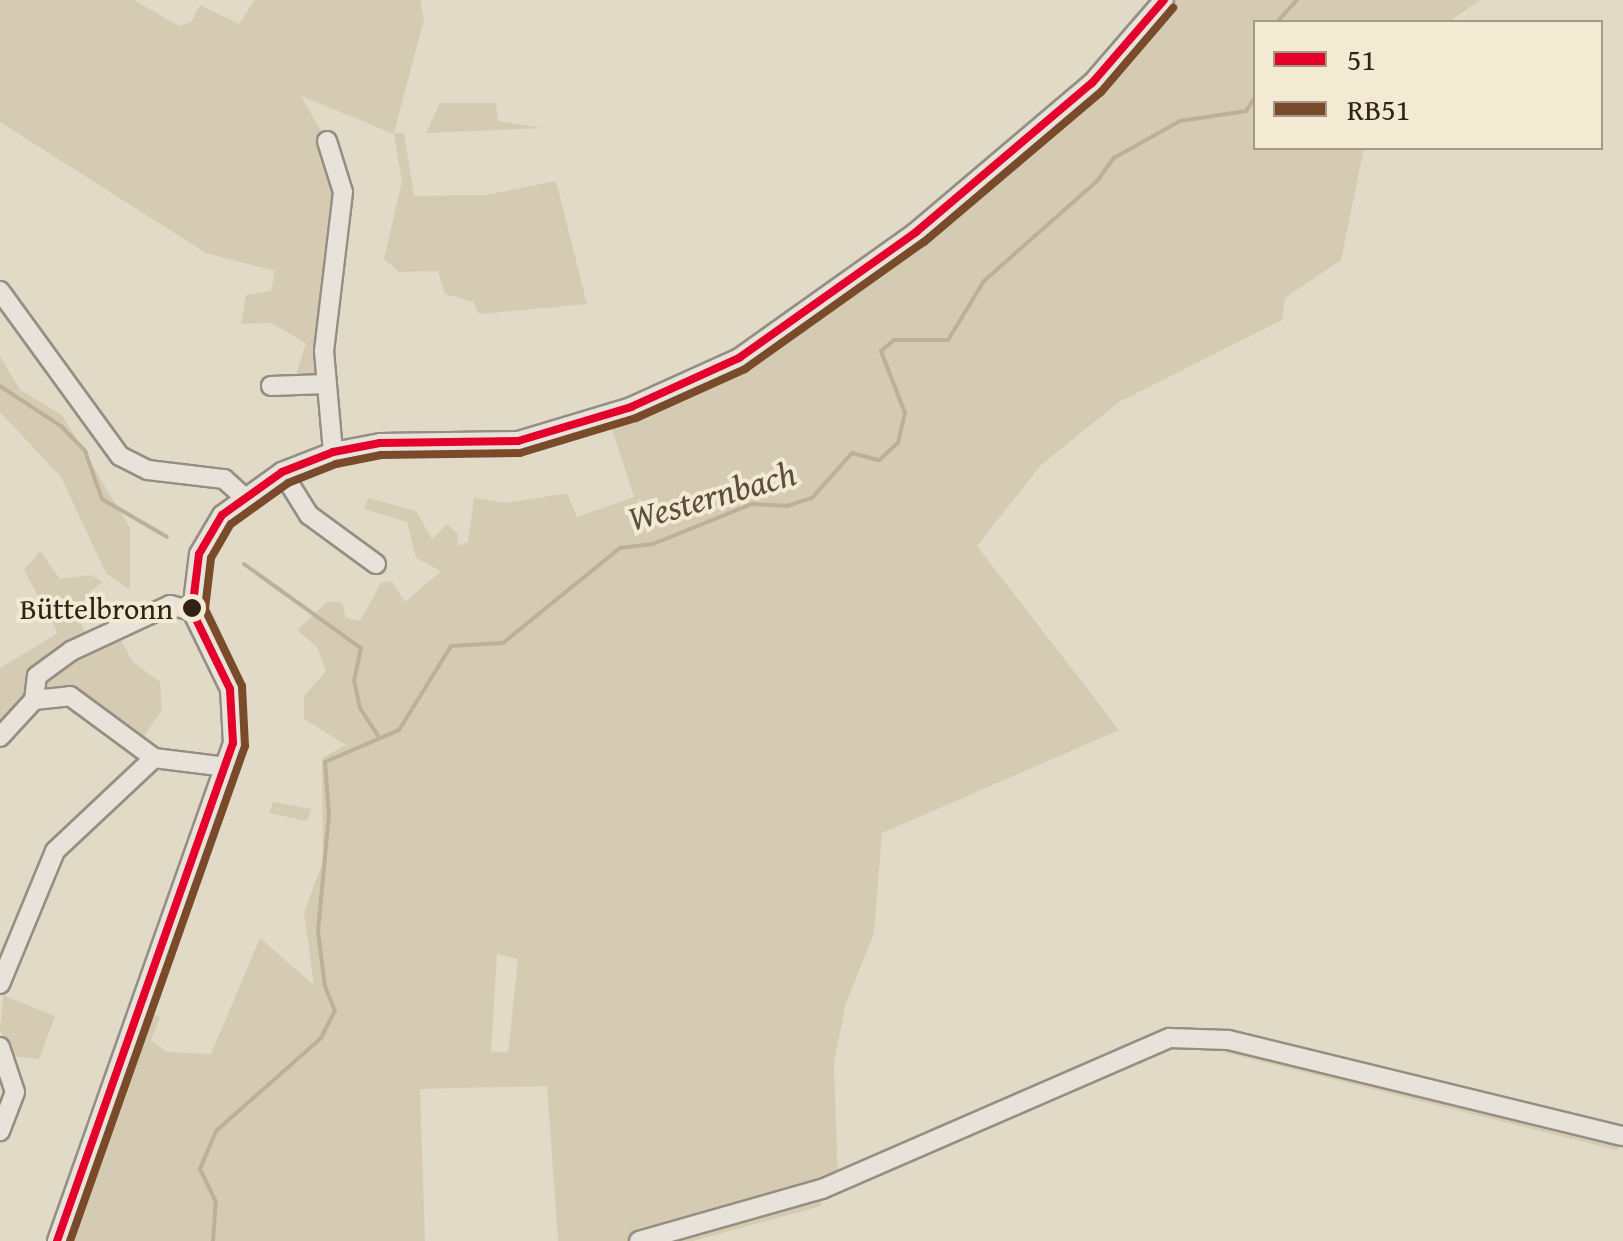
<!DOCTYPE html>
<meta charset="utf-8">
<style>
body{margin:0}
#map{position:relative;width:1623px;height:1241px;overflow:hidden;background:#e1dac7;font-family:"Gentium Book Plus",serif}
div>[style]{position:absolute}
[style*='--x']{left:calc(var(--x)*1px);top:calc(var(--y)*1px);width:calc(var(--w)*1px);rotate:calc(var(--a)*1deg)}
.green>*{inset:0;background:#d5cbb2;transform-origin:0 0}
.stream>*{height:4px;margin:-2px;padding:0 2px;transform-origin:2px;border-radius:2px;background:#bdb098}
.roads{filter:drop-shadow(2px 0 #958e82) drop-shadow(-2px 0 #958e82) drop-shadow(0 2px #958e82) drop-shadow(0 -2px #958e82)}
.minor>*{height:18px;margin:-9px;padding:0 9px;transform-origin:9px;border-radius:9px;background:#e8e3da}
.bus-1>*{height:8px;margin:-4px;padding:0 4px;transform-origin:4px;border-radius:4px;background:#e4002b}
.bus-2>*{height:8px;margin:-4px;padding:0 4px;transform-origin:4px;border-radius:4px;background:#7a4b2a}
.dots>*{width:28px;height:28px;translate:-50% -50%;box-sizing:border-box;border:5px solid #f3ead3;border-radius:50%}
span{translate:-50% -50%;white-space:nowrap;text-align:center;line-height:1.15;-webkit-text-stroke:8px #f3ead3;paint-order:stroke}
.bus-label{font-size:30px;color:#322216}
.right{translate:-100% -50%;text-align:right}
.water-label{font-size:35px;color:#5d4d3c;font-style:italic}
.legend{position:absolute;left:1253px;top:20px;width:350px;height:130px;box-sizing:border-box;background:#f3ead3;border:2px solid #a69a87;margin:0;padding:12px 18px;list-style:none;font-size:30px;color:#322216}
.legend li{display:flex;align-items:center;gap:20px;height:50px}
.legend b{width:50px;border:2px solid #a69a87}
</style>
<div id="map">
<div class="green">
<div style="clip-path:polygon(0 0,134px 0,179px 26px,191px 22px,200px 5px,239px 24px,255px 0,420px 0,424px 19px,394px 133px,404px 133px,414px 196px,486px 195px,556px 181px,587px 304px,479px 314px,473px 302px,445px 294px,438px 271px,399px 272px,384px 259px,402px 181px,394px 134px,301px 96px,327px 141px,343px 192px,326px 384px,293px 384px,306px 343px,271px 323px,241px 324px,246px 295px,271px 291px,275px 271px,206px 253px,0 122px)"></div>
<div style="clip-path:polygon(evenodd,1164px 0,1480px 0,1449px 22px,1256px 22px,1256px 148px,1364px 148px,1341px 260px,1285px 298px,1282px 320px,1119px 402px,1041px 465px,977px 546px,1119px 730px,882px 833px,874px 933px,846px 1003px,834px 1062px,838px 1182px,822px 1189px,821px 1206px,693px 1241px,558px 1241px,547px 1086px,420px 1089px,425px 1241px,70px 1241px,67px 1233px,145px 1011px,160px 1017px,151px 1040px,167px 1052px,211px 1054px,260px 938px,314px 985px,304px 913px,323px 861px,322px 758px,346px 745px,304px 719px,304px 696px,326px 671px,317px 647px,297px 630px,328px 601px,342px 603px,346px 618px,360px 621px,381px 583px,392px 581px,405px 602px,441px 571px,416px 558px,407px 522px,364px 509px,368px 498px,416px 511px,432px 539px,447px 524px,458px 534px,457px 546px,468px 542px,474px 498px,507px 503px,567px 493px,577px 517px,634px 497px,610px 423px,615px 413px,798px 320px,1092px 83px,1164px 0,497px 954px,518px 959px,508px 1053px,491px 1051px,497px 954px)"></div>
<div style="clip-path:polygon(440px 103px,496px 103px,498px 121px,542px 128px,426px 133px)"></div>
<div style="clip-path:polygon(0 356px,20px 390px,62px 415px,130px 528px,130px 590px,106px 573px,61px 477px,0 412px)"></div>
<div style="clip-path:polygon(40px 551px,60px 579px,91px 575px,103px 582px,90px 591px,81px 622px,88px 642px,116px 630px,132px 661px,160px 682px,162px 709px,137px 748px,86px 706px,34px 700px,0 737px,0 668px,58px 633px,24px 570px)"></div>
<div style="clip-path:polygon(273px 802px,312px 809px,307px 821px,269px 813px)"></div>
<div style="clip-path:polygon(3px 995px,55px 1016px,39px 1059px,12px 1056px,0 1030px)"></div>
<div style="left:1230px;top:1029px;width:405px;height:24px;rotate:14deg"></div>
</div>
<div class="stream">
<div style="--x:1277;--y:22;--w:30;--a:-48"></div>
<div style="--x:1256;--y:47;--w:13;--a:90"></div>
<div style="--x:0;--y:386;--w:73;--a:33.3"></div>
<div style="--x:61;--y:426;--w:35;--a:46"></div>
<div style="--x:85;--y:451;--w:51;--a:70.5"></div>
<div style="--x:102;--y:499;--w:75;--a:30.3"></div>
<div style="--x:244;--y:564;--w:144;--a:35.7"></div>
<div style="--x:361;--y:648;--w:33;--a:102"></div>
<div style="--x:354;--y:680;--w:29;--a:78"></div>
<div style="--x:360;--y:708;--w:33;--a:57"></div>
<div style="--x:213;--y:1241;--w:39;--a:-86"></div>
<div style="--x:216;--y:1202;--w:37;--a:-116"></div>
<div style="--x:200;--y:1169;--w:41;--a:-67.2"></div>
<div style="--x:216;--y:1131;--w:140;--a:-41.5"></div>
<div style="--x:321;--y:1038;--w:30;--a:-63"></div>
<div style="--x:335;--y:1011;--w:27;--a:-112"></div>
<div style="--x:325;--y:986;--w:55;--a:-97.3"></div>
<div style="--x:318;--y:931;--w:117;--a:-84.6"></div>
<div style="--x:329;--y:815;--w:53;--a:-94.3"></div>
<div style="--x:325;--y:762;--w:81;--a:-23.4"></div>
<div style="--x:399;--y:730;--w:99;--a:-58.2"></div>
<div style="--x:451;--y:646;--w:52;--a:-3.3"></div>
<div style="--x:503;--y:643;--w:151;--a:-39.1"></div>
<div style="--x:620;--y:548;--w:33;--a:-7"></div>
<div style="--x:653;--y:544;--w:107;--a:-22"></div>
<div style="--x:752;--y:504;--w:35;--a:3"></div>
<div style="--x:787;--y:506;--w:26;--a:-18"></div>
<div style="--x:812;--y:498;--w:60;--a:-48.4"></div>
<div style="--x:852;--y:453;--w:28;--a:15"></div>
<div style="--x:879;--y:460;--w:25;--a:-42"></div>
<div style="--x:898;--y:443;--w:31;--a:-77"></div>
<div style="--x:905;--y:413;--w:66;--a:-111.2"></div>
<div style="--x:881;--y:351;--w:17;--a:-40"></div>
<div style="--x:894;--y:340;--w:54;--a:0"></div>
<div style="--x:948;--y:340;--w:69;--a:-58.6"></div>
<div style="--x:984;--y:281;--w:151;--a:-41.5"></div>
<div style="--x:1097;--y:181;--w:29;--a:-54"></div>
<div style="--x:1114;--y:158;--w:76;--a:-29.3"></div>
<div style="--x:1180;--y:121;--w:67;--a:-8.6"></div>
<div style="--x:1246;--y:111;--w:18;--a:-56"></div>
</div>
<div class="roads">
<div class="minor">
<div style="--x:327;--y:141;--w:53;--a:72.6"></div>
<div style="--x:343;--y:192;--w:160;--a:96.8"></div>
<div style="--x:324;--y:351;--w:101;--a:84.9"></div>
<div style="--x:0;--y:291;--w:204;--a:54"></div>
<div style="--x:120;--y:456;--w:31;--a:27"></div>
<div style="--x:148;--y:470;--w:77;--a:6.8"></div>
<div style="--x:224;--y:479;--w:25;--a:42"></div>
<div style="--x:271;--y:386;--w:55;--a:-2.1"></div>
<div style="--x:282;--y:472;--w:51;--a:57.9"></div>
<div style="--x:309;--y:515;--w:83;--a:36.2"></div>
<div style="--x:34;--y:700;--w:24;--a:-83"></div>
<div style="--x:37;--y:676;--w:42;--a:-36.3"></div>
<div style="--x:71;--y:651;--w:109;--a:-24.9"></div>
<div style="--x:170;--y:605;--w:23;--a:15"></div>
<div style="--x:0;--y:737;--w:50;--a:-47.4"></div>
<div style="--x:34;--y:700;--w:36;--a:-6"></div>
<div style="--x:70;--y:696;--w:104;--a:36.4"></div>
<div style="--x:154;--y:758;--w:73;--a:7.1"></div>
<div style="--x:0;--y:984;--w:144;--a:-67.5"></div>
<div style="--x:55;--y:851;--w:136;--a:-43.2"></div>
<div style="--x:0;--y:1047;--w:47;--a:71.6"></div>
<div style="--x:15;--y:1092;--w:42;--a:111"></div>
<div style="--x:57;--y:1241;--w:528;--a:-70.54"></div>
<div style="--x:233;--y:743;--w:54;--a:-93.2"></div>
<div style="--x:230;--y:689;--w:87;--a:-116"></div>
<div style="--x:192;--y:611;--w:57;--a:-83"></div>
<div style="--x:199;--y:554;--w:45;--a:-59.5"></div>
<div style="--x:222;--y:515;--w:74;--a:-35.6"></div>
<div style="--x:282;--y:472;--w:55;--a:-21.4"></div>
<div style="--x:333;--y:452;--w:48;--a:-10.8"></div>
<div style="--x:380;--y:443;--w:138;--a:-0.8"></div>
<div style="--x:518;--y:441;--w:118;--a:-16.7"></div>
<div style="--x:631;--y:407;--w:119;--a:-24.4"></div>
<div style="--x:739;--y:358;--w:217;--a:-35.4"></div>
<div style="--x:916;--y:232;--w:231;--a:-40.3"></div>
<div style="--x:1092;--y:83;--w:110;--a:-49.1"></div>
<div style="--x:639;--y:1241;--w:190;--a:-15.9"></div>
<div style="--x:822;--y:1189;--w:379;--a:-23.5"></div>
<div style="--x:1170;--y:1038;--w:58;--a:2"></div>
<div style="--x:1228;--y:1040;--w:406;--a:13.7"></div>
</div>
</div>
<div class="bus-1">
<div style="--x:57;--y:1241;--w:528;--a:-70.54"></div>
<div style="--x:233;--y:743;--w:54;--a:-93.2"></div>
<div style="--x:230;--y:689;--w:87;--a:-116"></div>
<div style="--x:192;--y:611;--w:57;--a:-83"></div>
<div style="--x:199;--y:554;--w:45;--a:-59.5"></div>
<div style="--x:222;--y:515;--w:74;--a:-35.6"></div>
<div style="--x:282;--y:472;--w:55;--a:-21.4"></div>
<div style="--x:333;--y:452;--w:48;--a:-10.8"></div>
<div style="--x:380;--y:443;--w:138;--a:-0.8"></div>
<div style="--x:518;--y:441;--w:118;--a:-16.7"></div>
<div style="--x:631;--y:407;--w:119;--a:-24.4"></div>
<div style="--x:739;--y:358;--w:217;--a:-35.4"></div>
<div style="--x:916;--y:232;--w:231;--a:-40.3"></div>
<div style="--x:1092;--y:83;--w:110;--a:-49.1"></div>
</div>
<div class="bus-2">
<div style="--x:70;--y:1241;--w:525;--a:-70.53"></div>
<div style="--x:245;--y:746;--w:60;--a:-92.9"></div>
<div style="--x:242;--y:686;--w:85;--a:-115.7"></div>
<div style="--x:205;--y:609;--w:51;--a:-83.3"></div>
<div style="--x:211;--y:558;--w:39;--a:-60"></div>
<div style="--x:231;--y:524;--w:70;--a:-35.7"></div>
<div style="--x:288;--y:483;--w:52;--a:-21.6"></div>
<div style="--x:336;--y:464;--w:46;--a:-11.3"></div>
<div style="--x:381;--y:455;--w:139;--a:-0.8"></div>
<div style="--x:520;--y:453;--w:121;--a:-16.8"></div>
<div style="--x:636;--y:418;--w:120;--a:-24.2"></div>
<div style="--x:745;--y:369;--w:219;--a:-35.4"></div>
<div style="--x:924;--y:242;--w:232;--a:-40.3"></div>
<div style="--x:1101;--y:92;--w:111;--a:-49.4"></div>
</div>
<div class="dots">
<div style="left:192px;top:608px;background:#322216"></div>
</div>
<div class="bus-label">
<span class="right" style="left:173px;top:608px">Büttelbronn</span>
</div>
<div class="water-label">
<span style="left:712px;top:496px;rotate:-16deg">Westernbach</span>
</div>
<ul class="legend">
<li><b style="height:12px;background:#e4002b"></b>51</li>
<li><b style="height:12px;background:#7a4b2a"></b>RB51</li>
</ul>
</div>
